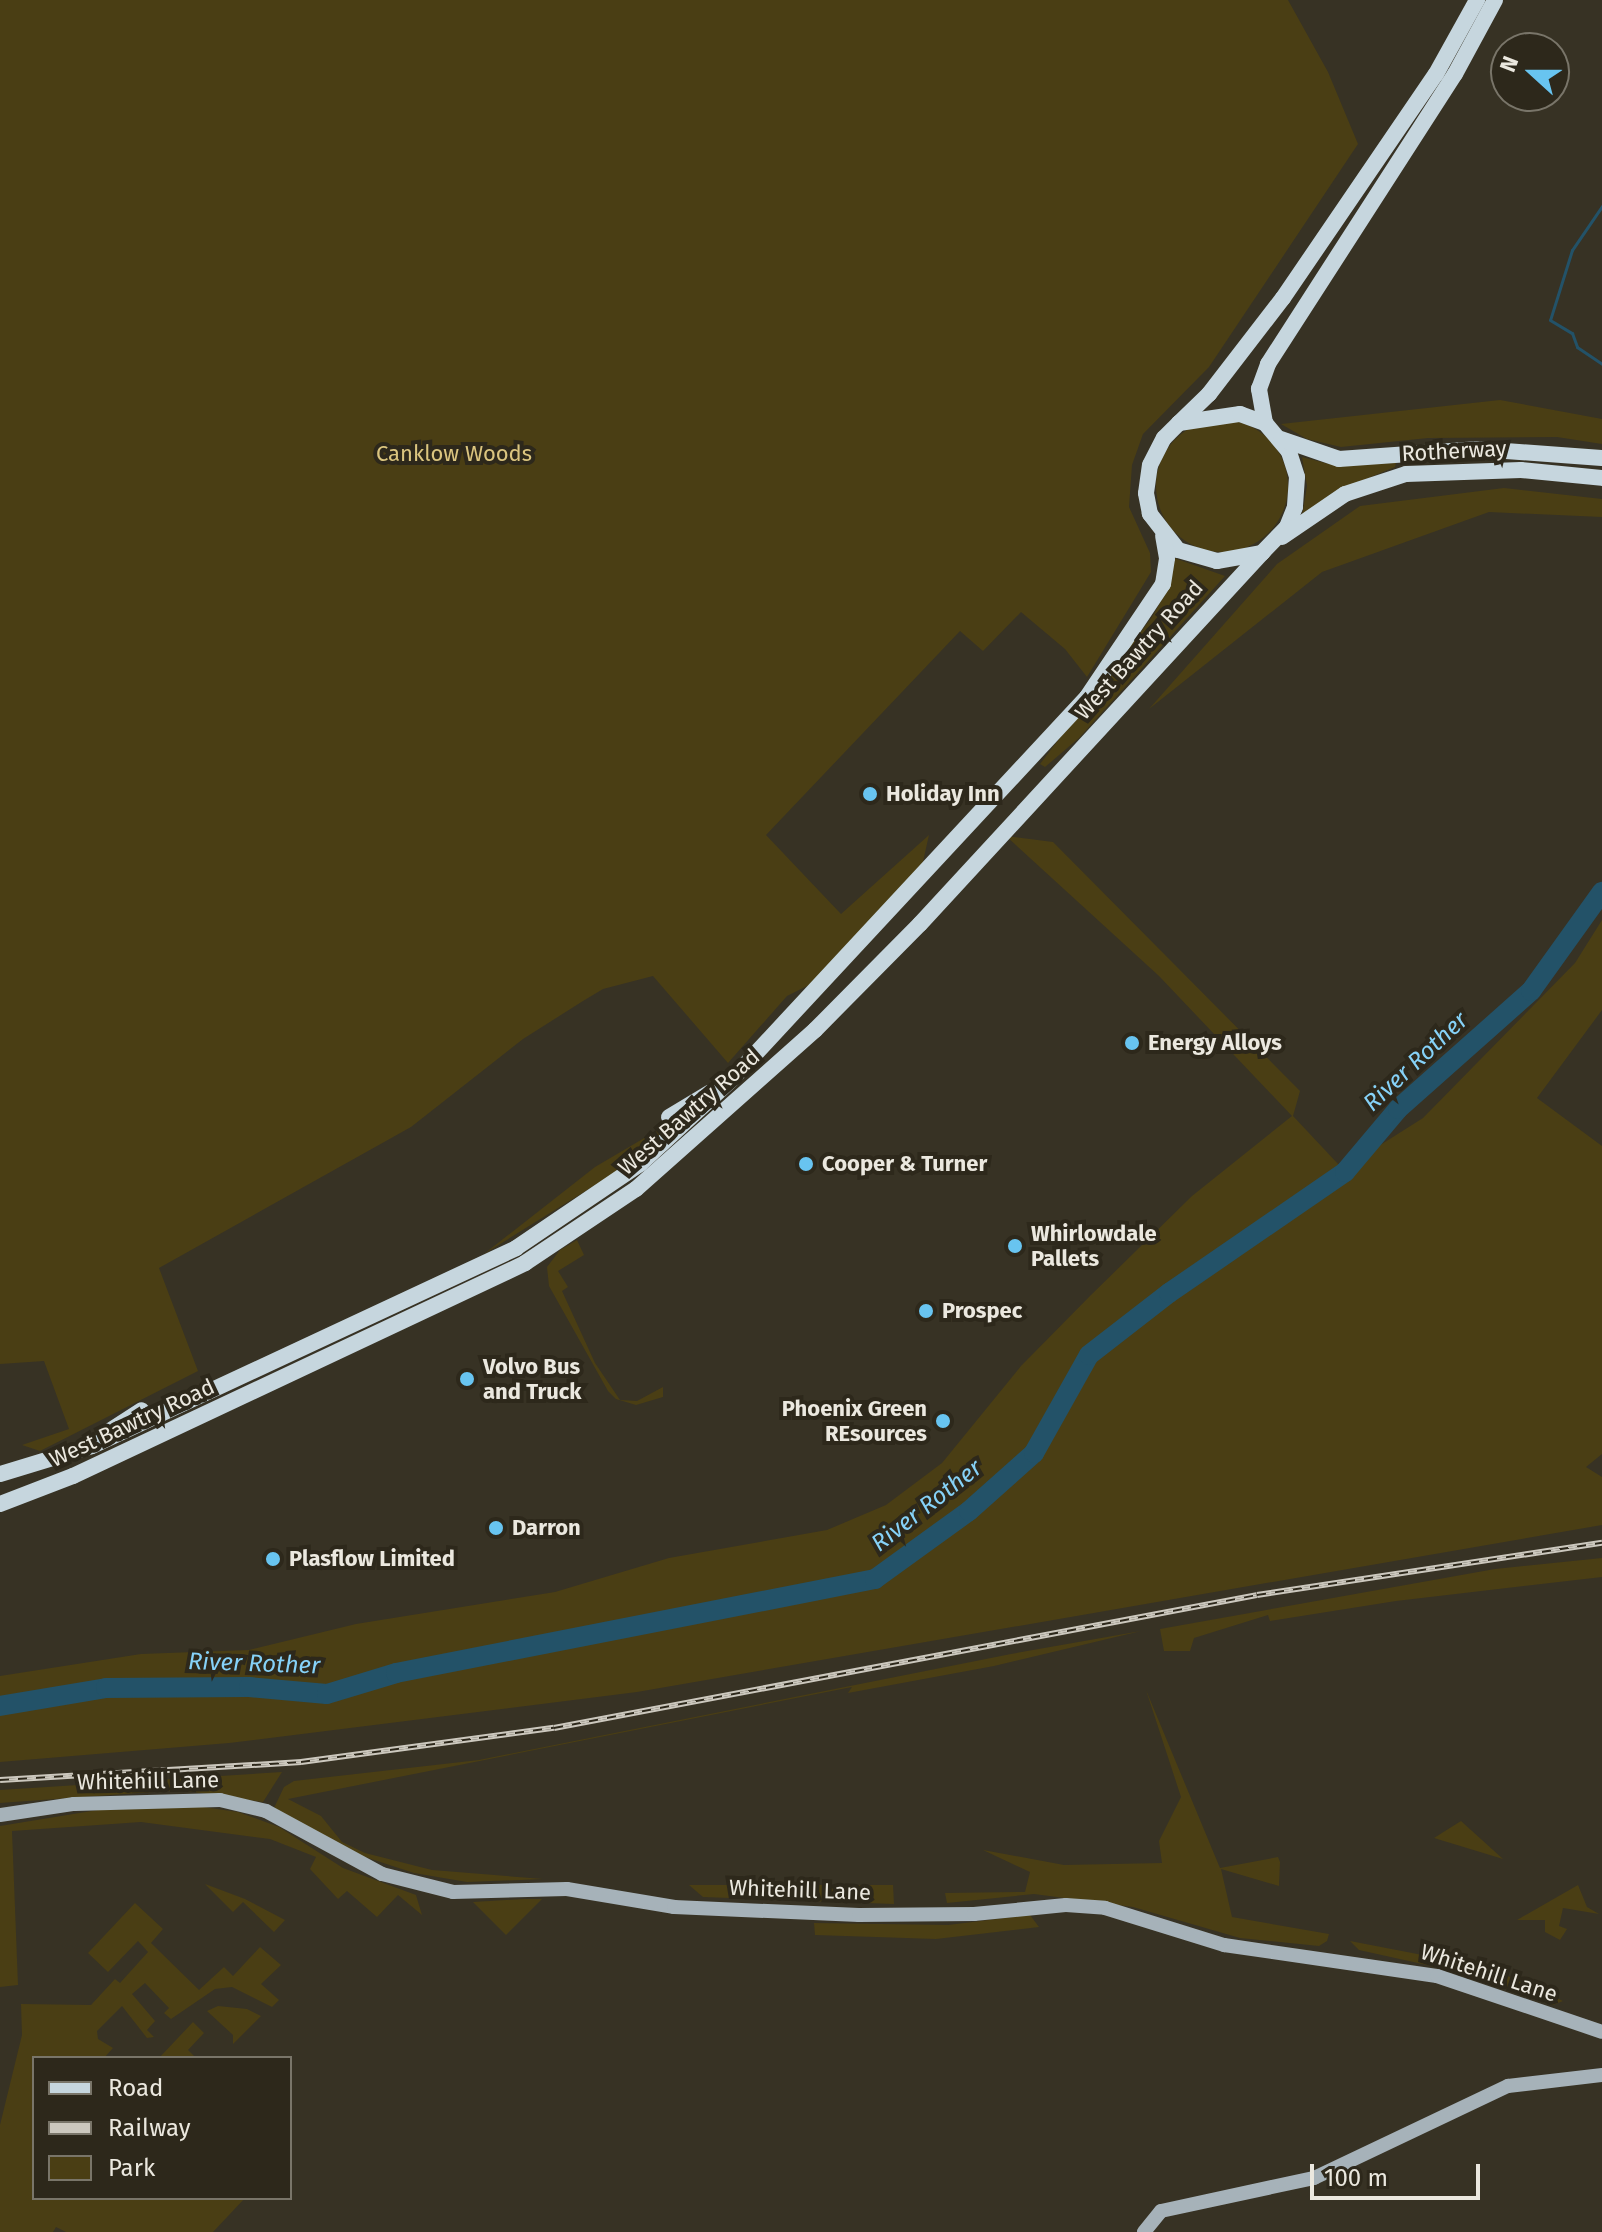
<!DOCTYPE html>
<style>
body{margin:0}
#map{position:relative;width:1602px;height:2232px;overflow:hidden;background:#373224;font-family:"Fira Sans",sans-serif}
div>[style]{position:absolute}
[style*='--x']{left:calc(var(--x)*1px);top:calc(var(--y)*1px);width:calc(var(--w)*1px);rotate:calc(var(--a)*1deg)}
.green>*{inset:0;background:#4a3e14}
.round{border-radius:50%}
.stream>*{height:3px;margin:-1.5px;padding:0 1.5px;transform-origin:1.5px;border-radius:1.5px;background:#235268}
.river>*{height:20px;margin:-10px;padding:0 10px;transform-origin:10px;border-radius:10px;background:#235268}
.secondary>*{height:14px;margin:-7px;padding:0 7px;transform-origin:7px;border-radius:7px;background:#a6b2b9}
.primary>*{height:16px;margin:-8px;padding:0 8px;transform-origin:8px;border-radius:8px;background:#c6d6de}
.rail>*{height:6px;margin-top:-3px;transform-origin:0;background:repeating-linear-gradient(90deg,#2d281b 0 9px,#ccc8be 0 18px);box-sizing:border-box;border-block:2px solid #ccc8be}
.dots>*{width:22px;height:22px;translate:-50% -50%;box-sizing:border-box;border:4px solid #2d281b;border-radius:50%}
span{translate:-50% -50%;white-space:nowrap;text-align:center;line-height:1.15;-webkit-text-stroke:8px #2d281b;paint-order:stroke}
.street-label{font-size:22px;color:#ebe8df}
.park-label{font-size:22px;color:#dbc57f}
.poi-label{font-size:22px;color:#ebe8df;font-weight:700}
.left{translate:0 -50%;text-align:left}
.right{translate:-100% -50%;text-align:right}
.water-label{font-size:24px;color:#86d2f8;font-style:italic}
.legend{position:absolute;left:32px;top:2056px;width:260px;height:144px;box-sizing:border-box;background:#2d281b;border:2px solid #797569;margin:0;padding:10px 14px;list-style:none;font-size:24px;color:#ebe8df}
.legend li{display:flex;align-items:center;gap:16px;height:40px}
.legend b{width:40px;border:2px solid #797569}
.north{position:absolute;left:1490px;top:32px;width:80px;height:80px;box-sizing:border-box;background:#2d281b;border:2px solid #797569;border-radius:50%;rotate:291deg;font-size:22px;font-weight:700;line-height:32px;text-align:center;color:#ebe8df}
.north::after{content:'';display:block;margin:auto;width:28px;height:36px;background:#68c4f0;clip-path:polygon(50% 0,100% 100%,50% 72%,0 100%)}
.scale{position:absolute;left:1310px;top:2164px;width:170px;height:36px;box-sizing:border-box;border:4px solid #ebe8df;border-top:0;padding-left:10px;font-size:24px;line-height:28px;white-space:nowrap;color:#ebe8df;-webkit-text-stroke:6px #2d281b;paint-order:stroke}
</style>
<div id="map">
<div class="green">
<div style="clip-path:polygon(0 0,1288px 0,1328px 72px,1358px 144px,1209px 367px,1143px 434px,1132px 465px,1129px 507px,1150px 553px,1151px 572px,1087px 677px,1065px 649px,1021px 612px,983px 651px,960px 631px,766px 835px,841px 914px,929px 835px,922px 866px,811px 984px,787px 996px,728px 1063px,653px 976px,603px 989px,583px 1001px,523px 1039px,411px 1127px,159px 1268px,198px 1371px,40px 1451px,22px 1445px,69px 1429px,44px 1361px,0 1364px)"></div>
<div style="clip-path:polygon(1500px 400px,1602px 419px,1602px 444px,1557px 437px,1428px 438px,1341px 447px,1307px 439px,1281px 424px)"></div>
<div class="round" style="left:1156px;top:420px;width:132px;height:132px"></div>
<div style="clip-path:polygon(1302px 457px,1329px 464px,1396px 463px,1395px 467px,1332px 493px,1302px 516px,1307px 486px)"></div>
<div style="clip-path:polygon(1504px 488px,1602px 499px,1602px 517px,1489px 512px,1322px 572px,1149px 709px,1277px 564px,1360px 506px)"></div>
<div style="clip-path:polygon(1174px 558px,1225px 576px,1079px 738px,1045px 767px,1040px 764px,1152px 617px,1170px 585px)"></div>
<div style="clip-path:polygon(1006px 836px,1053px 842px,1300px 1091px,1293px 1116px,1339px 1165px,1273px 1213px,1423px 1118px,1575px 963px,1602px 920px,1602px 1010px,1537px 1098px,1602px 1146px,1602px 1454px,1586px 1467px,1602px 1477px,1602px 1525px,637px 1692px,229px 1743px,0 1762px,0 1676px,141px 1654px,249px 1650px,356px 1624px,555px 1592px,669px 1558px,827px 1530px,886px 1505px,942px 1463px,1021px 1366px,1090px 1296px,1192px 1196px,1292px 1116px,1159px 976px)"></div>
<div style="clip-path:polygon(680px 1117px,613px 1174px,484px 1254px,595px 1167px)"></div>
<div style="clip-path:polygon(577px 1240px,584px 1255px,558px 1271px,568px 1287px,562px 1291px,595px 1363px,620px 1400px,637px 1401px,663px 1387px,663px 1397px,636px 1405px,616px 1399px,608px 1391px,549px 1286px,547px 1267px,560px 1250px)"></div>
<div style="clip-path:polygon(1602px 1558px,1602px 1577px,1396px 1601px,1270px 1621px,1268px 1615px,1194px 1638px,1190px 1651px,1164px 1651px,1160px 1629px,1495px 1569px)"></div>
<div style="clip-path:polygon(1141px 1631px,994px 1666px,848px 1693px,852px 1687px,288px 1799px,321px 1816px,342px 1842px,365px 1853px,432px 1870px,543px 1879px,467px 1882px,414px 1873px,359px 1855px,274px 1808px,284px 1787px,294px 1781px,479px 1760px,1011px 1654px)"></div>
<div style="clip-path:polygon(1146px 1690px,1220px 1868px,1278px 1857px,1280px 1862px,1279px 1886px,1221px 1869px,1232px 1917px,1329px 1934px,1327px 1941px,1319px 1946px,1240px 1938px,1133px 1907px,1034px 1894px,947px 1903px,945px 1893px,1025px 1892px,1030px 1872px,983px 1850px,1064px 1865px,1162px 1863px,1159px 1841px,1181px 1797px)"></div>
<div style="clip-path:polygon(282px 1772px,263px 1802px,180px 1790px,0 1803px,0 1790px)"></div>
<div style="clip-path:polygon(196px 1806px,238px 1812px,279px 1827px,343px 1868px,416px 1895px,422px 1915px,398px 1895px,377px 1917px,347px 1891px,338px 1899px,310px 1869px,316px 1857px,270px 1839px,141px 1822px,12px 1831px,18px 1985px,0 1987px,0 1826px,98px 1810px)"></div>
<div style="clip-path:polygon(1461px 1821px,1503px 1859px,1434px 1838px)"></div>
<div style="clip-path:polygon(205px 1884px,245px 1899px,285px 1920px,274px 1932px,243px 1902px,233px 1912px)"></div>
<div style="clip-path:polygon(689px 1885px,893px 1885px,894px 1904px,703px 1897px)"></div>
<div style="clip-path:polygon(1578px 1885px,1587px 1907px,1599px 1914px,1563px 1908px,1559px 1926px,1567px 1929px,1560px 1940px,1545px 1932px,1545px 1920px,1517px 1920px)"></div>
<div style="clip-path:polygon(524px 1899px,542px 1899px,506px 1935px,473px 1902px)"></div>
<div style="clip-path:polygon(135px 1903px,163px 1929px,151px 1943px,199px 1990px,224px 1967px,233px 1976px,260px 1947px,281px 1965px,261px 1984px,279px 2000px,272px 2007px,232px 1987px,215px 1989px,171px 2019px,164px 2013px,169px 2008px,145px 1983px,132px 1994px,155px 2021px,147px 2030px,154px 2037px,147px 2038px,122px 2006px,97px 2031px,98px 2039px,113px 2048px,104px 2058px,34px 2058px,34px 2198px,245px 2198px,213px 2232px,66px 2232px,56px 2227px,53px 2232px,0 2232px,0 2125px,22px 2035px,21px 2004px,91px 2005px,115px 1979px,120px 1983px,148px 1952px,138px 1941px,108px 1972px,88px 1953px)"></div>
<div style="clip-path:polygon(1030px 1915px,1039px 1927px,936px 1939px,815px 1935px,814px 1923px,948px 1925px)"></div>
<div style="clip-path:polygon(1350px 1941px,1490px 1968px,1563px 2001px,1553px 2005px,1463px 1973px,1359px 1950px)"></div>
<div style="clip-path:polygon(218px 2006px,247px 2009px,261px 2016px,233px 2044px,233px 2035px,207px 2011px)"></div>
<div style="clip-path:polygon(193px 2022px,204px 2033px,188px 2050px,196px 2058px,159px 2058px)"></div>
</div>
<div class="stream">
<div style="--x:1602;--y:206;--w:53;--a:124.3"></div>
<div style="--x:1572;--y:250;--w:73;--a:107.4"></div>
<div style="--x:1550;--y:320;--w:26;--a:31"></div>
<div style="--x:1572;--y:333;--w:15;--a:70"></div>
<div style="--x:1577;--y:347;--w:30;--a:34"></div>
</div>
<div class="river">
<div style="--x:0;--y:1706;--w:108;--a:-9.6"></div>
<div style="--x:106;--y:1688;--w:143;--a:-0.4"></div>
<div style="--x:249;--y:1687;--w:78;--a:5.1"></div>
<div style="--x:327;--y:1694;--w:72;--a:-16.9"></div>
<div style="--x:396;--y:1673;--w:488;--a:-11.1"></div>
<div style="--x:875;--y:1579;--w:116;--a:-35.9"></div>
<div style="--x:969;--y:1511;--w:87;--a:-41.7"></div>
<div style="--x:1034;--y:1453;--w:112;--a:-60.7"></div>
<div style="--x:1089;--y:1355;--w:101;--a:-37.8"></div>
<div style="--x:1169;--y:1293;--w:214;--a:-34.5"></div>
<div style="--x:1345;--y:1172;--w:82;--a:-49.9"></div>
<div style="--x:1398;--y:1109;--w:178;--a:-41.6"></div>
<div style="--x:1531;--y:991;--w:122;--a:-54.4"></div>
</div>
<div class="secondary">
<div style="--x:0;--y:1815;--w:75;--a:-8.5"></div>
<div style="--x:74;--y:1804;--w:146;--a:-1.6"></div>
<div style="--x:220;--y:1800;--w:47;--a:13.4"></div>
<div style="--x:266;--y:1811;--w:132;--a:28.5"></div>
<div style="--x:382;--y:1874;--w:73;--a:14.2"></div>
<div style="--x:453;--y:1892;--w:114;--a:-1.5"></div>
<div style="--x:567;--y:1889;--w:109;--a:9.5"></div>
<div style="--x:674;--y:1907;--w:185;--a:2.5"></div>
<div style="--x:859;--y:1915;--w:115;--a:-0.5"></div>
<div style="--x:974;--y:1914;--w:92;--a:-5.6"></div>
<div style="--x:1066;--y:1905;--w:39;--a:4"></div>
<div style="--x:1105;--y:1908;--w:125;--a:17.3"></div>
<div style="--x:1224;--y:1945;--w:215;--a:8.3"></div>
<div style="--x:1437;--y:1976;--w:174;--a:18.7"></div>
<div style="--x:1144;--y:2232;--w:27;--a:-51"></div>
<div style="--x:1161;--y:2211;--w:157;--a:-12.2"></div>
<div style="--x:1314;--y:2178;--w:215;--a:-25.4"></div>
<div style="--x:1508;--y:2086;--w:95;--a:-6.7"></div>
</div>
<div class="primary">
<div style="--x:1179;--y:423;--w:62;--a:-8.4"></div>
<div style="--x:1240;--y:414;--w:27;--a:20"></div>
<div style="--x:1265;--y:423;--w:38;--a:50"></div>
<div style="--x:1289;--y:452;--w:26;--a:72"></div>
<div style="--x:1297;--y:477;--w:30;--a:94"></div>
<div style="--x:1295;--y:507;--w:22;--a:112"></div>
<div style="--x:1287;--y:527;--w:36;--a:134"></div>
<div style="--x:1262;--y:553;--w:46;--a:169.9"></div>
<div style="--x:1217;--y:561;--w:41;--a:-164.2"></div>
<div style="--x:1178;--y:550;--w:46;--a:-127.9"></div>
<div style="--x:1150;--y:514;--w:21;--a:-101"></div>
<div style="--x:1146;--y:493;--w:28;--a:-82"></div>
<div style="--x:1150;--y:465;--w:30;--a:-63"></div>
<div style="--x:1164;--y:438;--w:21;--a:-45"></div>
<div style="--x:1179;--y:423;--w:42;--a:-44"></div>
<div style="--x:1209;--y:394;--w:121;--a:-52.4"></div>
<div style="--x:1283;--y:298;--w:271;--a:-55.7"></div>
<div style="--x:1436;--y:74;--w:85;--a:-61"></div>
<div style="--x:1265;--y:423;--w:35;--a:-100"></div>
<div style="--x:1259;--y:389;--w:27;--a:-70"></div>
<div style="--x:1268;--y:364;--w:345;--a:-57.2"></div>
<div style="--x:1455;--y:74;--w:84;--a:-61.6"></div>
<div style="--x:1281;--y:439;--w:61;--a:19"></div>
<div style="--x:1339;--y:459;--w:140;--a:-4.1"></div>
<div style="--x:1479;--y:449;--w:123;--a:4.2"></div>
<div style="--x:1282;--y:537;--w:76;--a:-34.3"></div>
<div style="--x:1345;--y:494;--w:64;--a:-18.2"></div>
<div style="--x:1406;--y:474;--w:115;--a:-2"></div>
<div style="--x:1521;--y:470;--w:81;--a:5.6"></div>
<div style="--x:669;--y:1117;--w:47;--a:-31"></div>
<div style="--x:108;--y:1432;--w:40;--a:-32.9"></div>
<div style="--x:0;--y:1474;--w:96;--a:-16.9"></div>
<div style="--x:92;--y:1446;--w:468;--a:-25"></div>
<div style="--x:516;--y:1248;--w:150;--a:-34.1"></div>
<div style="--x:640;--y:1164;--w:124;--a:-42.7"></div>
<div style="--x:731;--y:1080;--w:523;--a:-47.09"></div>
<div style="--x:1087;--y:697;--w:136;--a:-56.1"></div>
<div style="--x:1163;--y:584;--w:26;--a:-81"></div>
<div style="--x:1167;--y:558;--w:22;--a:-100"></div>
<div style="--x:0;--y:1504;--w:78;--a:-21"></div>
<div style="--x:73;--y:1476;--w:500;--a:-25.2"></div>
<div style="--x:525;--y:1263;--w:133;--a:-33.7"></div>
<div style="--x:636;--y:1189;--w:239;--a:-41.6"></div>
<div style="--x:815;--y:1030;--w:149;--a:-45.3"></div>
<div style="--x:920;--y:924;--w:505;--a:-47.33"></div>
</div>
<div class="rail">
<div style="--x:0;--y:1780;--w:302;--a:-3.4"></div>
<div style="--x:301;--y:1762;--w:255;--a:-7.7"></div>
<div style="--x:554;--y:1728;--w:715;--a:-10.71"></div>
<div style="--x:1257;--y:1595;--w:349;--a:-8.6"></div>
</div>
<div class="dots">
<div style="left:870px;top:794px;background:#68c4f0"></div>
<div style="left:1132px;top:1043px;background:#68c4f0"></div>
<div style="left:806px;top:1164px;background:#68c4f0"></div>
<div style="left:1015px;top:1246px;background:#68c4f0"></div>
<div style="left:926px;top:1311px;background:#68c4f0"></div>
<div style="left:467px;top:1379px;background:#68c4f0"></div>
<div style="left:943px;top:1421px;background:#68c4f0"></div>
<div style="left:496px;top:1528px;background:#68c4f0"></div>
<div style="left:273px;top:1559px;background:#68c4f0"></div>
</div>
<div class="street-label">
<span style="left:1454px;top:451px;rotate:-3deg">Rotherway</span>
<span style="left:1139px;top:650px;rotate:-48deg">West Bawtry Road</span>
<span style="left:689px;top:1112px;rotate:-41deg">West Bawtry Road</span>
<span style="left:132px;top:1423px;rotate:-25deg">West Bawtry Road</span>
<span style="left:148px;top:1781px;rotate:-1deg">Whitehill Lane</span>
<span style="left:800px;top:1890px;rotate:2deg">Whitehill Lane</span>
<span style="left:1489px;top:1973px;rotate:18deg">Whitehill Lane</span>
</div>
<div class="park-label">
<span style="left:454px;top:454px">Canklow Woods</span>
</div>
<div class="poi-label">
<span class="left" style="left:886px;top:794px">Holiday Inn</span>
<span class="left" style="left:1148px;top:1043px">Energy Alloys</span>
<span class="left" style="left:822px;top:1164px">Cooper &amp; Turner</span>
<span class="left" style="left:1031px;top:1246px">Whirlowdale<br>Pallets</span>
<span class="left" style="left:942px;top:1311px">Prospec</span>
<span class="left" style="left:483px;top:1379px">Volvo Bus<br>and Truck</span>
<span class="right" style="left:927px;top:1421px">Phoenix Green<br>REsources</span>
<span class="left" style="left:512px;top:1528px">Darron</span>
<span class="left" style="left:289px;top:1559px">Plasflow Limited</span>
</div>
<div class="water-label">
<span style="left:1416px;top:1062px;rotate:-43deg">River Rother</span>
<span style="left:927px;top:1506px;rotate:-38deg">River Rother</span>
<span style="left:254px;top:1664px;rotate:2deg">River Rother</span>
</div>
<ul class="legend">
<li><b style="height:10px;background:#c6d6de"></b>Road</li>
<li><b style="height:10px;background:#ccc8be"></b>Railway</li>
<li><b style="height:22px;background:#4a3e14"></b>Park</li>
</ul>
<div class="north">N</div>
<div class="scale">100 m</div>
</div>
